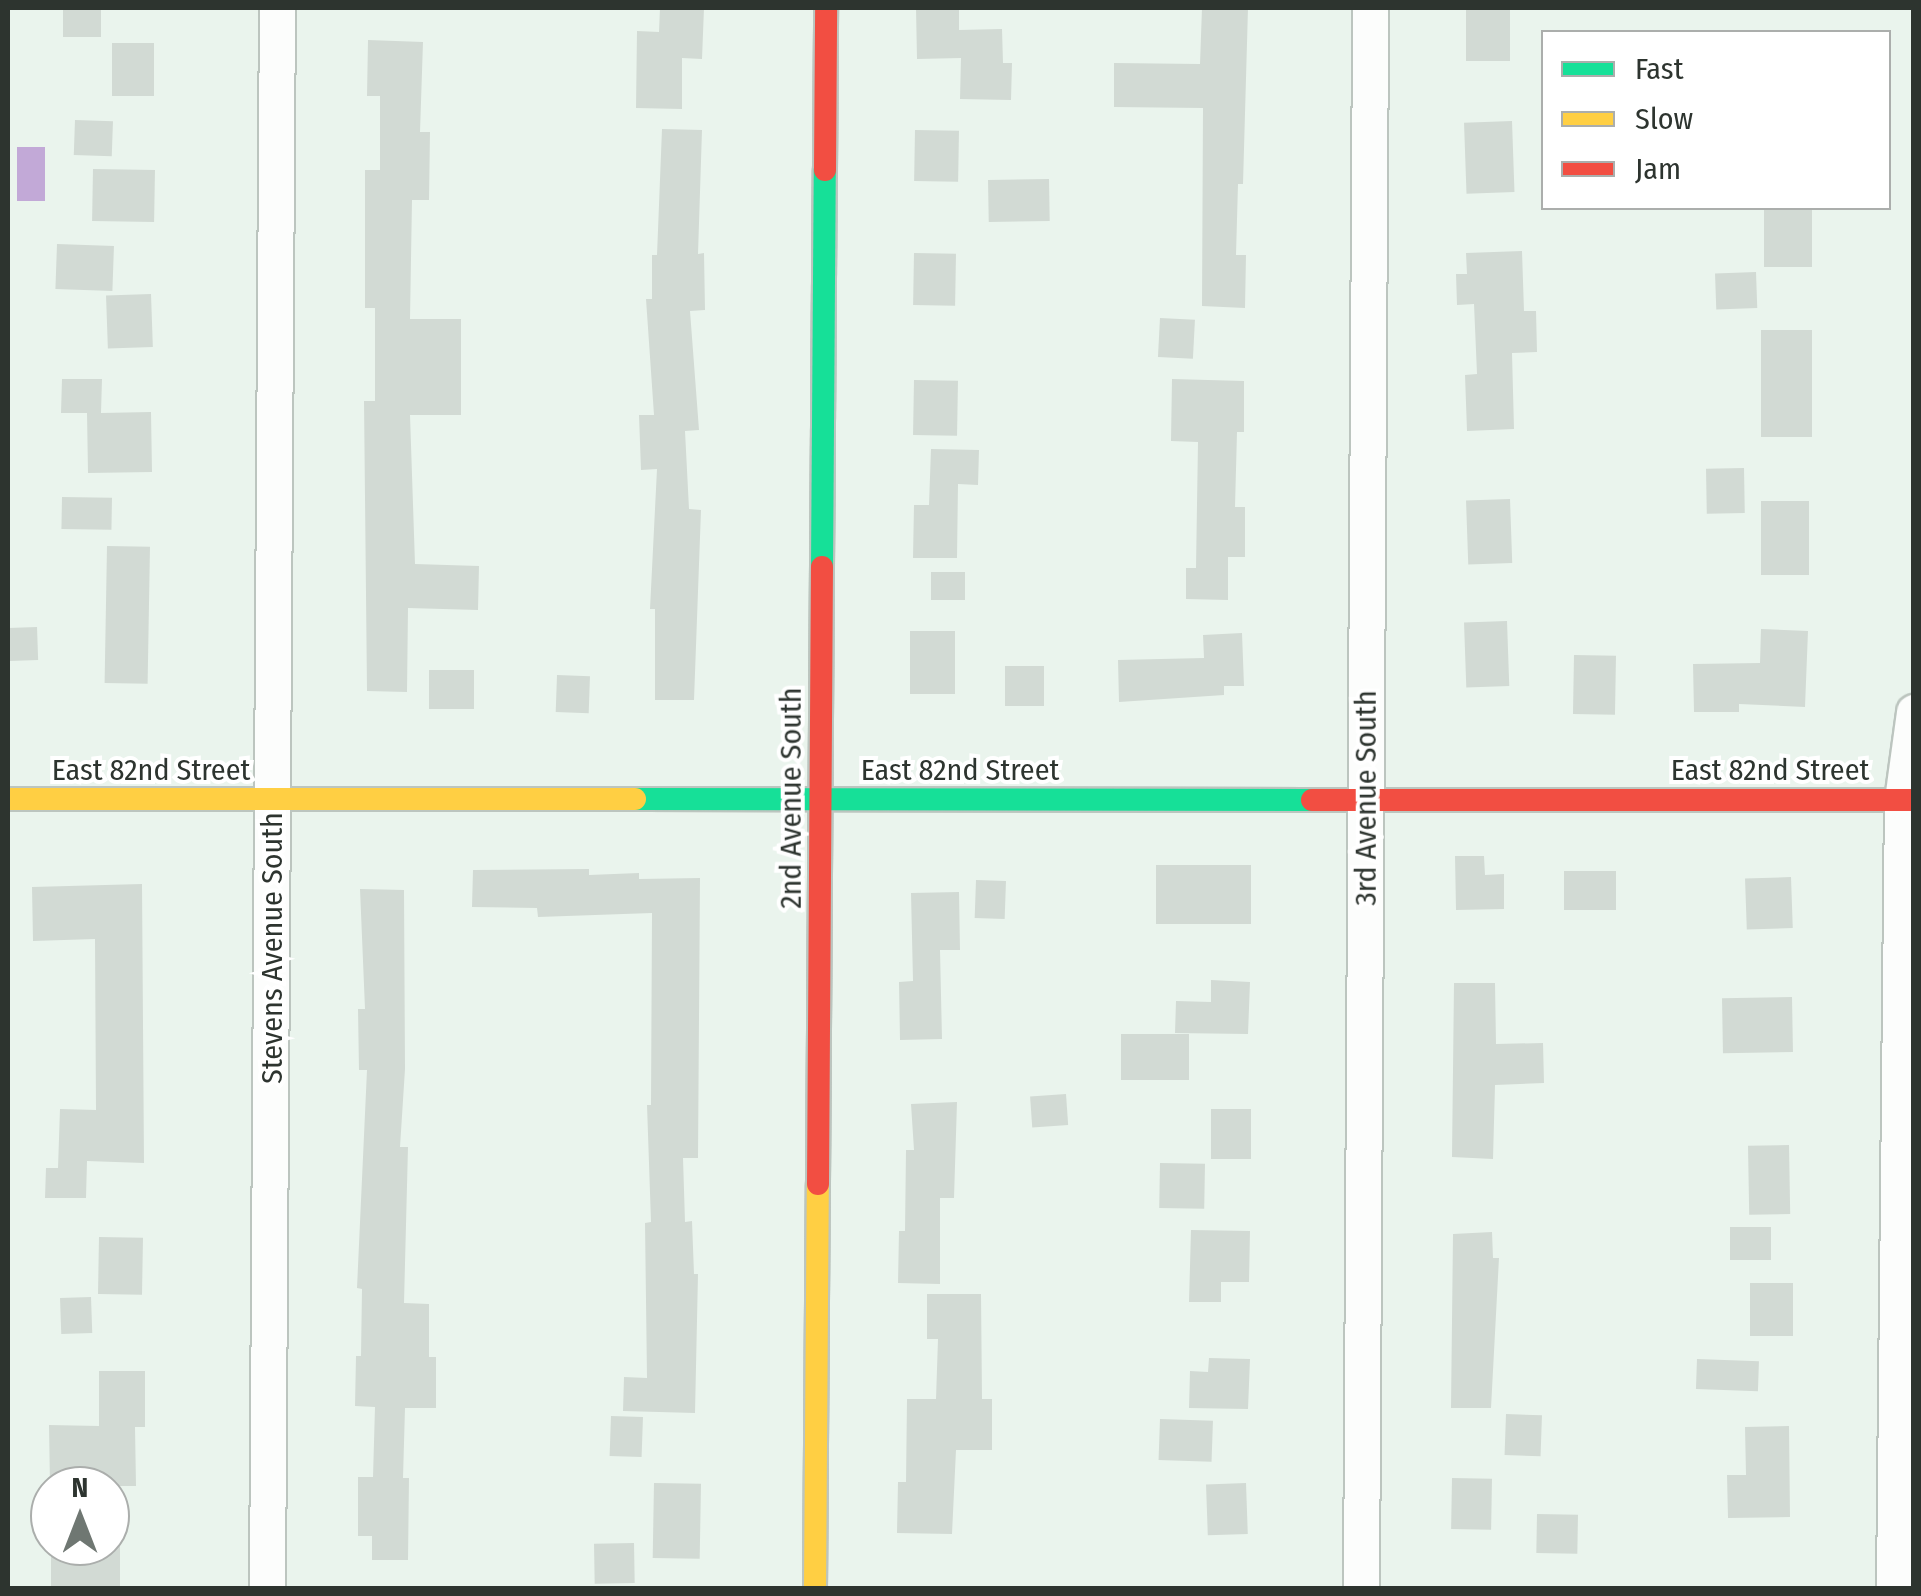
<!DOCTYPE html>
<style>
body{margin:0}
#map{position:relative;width:1921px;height:1596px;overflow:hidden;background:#eaf4ed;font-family:"Fira Sans Condensed",sans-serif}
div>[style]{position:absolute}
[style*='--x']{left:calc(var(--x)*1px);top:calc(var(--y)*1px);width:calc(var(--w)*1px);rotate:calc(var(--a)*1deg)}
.water>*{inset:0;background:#c2a9d7;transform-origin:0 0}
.building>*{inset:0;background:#d2dad4;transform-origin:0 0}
.roads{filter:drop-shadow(2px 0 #bcc5bf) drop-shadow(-2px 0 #bcc5bf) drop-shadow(0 2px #bcc5bf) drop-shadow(0 -2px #bcc5bf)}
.street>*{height:35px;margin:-17.5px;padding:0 17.5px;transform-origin:17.5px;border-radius:17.5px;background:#fcfdfc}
.fast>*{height:22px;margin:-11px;padding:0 11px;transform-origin:11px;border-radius:11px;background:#16e098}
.slow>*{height:22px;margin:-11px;padding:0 11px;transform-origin:11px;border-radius:11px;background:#ffcf43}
.jam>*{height:22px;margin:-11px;padding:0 11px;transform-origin:11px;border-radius:11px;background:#f24e42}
span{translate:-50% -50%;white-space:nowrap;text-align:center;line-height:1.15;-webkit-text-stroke:8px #fff;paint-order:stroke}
.street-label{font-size:30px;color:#2d342f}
.frame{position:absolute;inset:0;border:10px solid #2d342f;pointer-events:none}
.legend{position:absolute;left:1541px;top:30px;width:350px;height:180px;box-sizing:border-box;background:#fff;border:2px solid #abaeac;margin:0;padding:12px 18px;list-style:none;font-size:30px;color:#2d342f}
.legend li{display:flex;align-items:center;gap:20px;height:50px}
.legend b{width:50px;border:2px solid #abaeac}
.north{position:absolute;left:30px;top:1466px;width:100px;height:100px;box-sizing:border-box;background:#fff;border:2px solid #abaeac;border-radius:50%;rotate:0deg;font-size:28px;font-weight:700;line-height:40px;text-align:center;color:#2d342f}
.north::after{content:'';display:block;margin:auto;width:35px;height:45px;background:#6f7772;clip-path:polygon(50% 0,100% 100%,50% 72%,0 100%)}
</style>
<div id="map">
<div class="water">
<div style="left:17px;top:147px;width:28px;height:54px"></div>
</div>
<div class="building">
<div style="left:63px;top:8px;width:38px;height:29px"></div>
<div style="clip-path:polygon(660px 8px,704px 8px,702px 59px,682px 58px,682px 109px,636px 108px,637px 31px,659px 32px)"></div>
<div style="clip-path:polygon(916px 8px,959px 8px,959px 30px,1002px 29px,1003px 63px,1012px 63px,1011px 100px,960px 99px,961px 58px,917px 59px)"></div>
<div style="clip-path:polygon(1202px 8px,1248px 8px,1243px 184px,1238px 184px,1236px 255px,1246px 255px,1245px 308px,1202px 306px,1203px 108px,1114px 107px,1114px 63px,1200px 64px)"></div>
<div style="left:1466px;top:8px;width:44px;height:53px"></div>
<div style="clip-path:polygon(368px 40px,423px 42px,420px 132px,430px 132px,429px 200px,412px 200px,410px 319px,461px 319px,461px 415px,410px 415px,415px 564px,479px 566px,478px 610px,408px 608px,407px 692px,367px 691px,364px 401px,375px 401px,375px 308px,365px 308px,365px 170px,380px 170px,380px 96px,367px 96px)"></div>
<div style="left:112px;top:43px;width:42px;height:53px"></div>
<div style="left:75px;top:120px;width:38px;height:35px;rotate:2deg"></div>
<div style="left:1512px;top:121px;width:71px;height:48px;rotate:88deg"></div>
<div style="clip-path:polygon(662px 129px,702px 130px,698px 254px,704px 253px,705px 310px,690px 311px,699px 430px,685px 431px,689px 509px,701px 510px,694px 700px,655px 700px,655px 609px,650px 609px,657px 469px,641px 470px,639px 415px,654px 415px,646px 299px,652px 299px,652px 255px,657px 255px)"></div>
<div style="left:915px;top:130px;width:44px;height:51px;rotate:1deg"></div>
<div style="left:93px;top:169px;width:62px;height:52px;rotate:1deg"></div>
<div style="left:1049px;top:179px;width:42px;height:61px;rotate:89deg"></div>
<div style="left:1764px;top:208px;width:48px;height:59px"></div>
<div style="left:57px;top:244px;width:57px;height:45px;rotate:2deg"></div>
<div style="clip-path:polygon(1522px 251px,1524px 311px,1536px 311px,1537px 352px,1512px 353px,1514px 429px,1467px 431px,1465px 375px,1477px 374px,1474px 304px,1457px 305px,1456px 274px,1467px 274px,1466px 253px)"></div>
<div style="left:914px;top:253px;width:42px;height:52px;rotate:1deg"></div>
<div style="left:1756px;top:272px;width:36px;height:41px;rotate:88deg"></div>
<div style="left:151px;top:294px;width:53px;height:45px;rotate:88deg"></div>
<div style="left:1160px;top:318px;width:35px;height:39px;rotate:3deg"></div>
<div style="left:1761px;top:330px;width:51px;height:107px"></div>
<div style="clip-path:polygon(62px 379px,102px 379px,101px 413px,151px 412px,152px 472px,88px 473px,87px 413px,61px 413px)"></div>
<div style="clip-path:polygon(1172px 379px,1244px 381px,1244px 432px,1237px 432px,1235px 507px,1245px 507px,1245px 557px,1228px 557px,1228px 600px,1186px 599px,1186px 568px,1196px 568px,1198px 442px,1171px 441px)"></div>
<div style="left:914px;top:380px;width:44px;height:55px;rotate:1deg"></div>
<div style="clip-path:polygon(931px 449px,979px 450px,978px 485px,958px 484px,957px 558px,913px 558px,914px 505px,929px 505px)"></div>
<div style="left:1744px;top:468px;width:45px;height:38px;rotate:89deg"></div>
<div style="left:62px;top:497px;width:50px;height:32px;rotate:1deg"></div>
<div style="left:1510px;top:499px;width:64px;height:44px;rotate:88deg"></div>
<div style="left:1761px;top:501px;width:48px;height:74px"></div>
<div style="left:107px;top:546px;width:43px;height:137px;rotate:1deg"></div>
<div style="left:931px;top:572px;width:34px;height:28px"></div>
<div style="left:1507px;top:621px;width:65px;height:43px;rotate:88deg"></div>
<div style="left:37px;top:627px;width:33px;height:29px;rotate:88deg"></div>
<div style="clip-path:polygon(1761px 629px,1808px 631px,1805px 707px,1739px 704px,1739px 712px,1694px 712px,1693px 664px,1760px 663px)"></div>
<div style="left:910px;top:631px;width:45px;height:63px"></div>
<div style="clip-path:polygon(1242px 633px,1244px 686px,1224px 686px,1224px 695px,1119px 702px,1118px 660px,1204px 658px,1203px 635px)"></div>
<div style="left:1574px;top:655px;width:42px;height:59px;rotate:1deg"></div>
<div style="left:1044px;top:666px;width:40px;height:39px;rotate:90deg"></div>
<div style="left:474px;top:670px;width:39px;height:45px;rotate:90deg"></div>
<div style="left:557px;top:675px;width:33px;height:37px;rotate:2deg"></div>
<div style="clip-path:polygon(1455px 856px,1484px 856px,1485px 875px,1504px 874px,1504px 909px,1456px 910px)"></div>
<div style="left:1156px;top:865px;width:95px;height:59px"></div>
<div style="clip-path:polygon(589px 869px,589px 875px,639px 873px,639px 879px,700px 878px,698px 1158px,683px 1158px,685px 1222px,692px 1221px,694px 1274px,698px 1274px,695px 1413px,623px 1411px,624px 1377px,647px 1378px,645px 1223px,651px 1222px,647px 1105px,651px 1105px,652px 913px,538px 917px,537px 908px,472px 907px,473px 870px)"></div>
<div style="left:1616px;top:871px;width:39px;height:52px;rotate:90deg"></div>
<div style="left:1791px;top:877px;width:51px;height:46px;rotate:88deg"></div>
<div style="left:976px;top:880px;width:30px;height:38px;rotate:2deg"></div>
<div style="clip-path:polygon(142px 884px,144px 1163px,87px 1161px,86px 1198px,45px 1198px,46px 1168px,58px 1168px,60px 1109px,96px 1110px,95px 939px,33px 941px,32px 887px)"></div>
<div style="clip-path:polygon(360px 889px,404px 890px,405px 1069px,400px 1147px,408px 1147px,404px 1303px,429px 1304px,429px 1357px,436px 1357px,436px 1408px,405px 1408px,403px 1478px,409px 1478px,408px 1560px,372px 1560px,372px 1536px,358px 1536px,358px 1477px,373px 1477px,375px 1407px,355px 1406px,356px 1356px,361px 1356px,362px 1289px,357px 1288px,367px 1070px,359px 1070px,358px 1009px,365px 1009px)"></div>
<div style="clip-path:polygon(959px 892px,960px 950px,940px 950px,942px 1039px,900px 1040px,899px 982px,913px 981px,911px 893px)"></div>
<div style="clip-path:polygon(1211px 980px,1250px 982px,1248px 1034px,1175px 1033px,1176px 1001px,1211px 1002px)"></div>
<div style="clip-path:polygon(1454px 983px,1495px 983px,1496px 1044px,1543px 1043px,1544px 1083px,1495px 1085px,1493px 1159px,1452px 1157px)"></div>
<div style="left:1792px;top:997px;width:55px;height:70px;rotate:89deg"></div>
<div style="left:1121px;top:1034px;width:68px;height:46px"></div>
<div style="left:1066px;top:1094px;width:31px;height:36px;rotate:86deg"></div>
<div style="clip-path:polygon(957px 1102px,954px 1198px,940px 1198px,940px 1284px,898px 1283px,899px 1231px,905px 1231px,906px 1150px,914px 1150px,911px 1104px)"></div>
<div style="left:1211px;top:1109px;width:40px;height:50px"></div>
<div style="left:1789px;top:1145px;width:69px;height:41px;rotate:89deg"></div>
<div style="left:1160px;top:1163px;width:45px;height:45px;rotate:1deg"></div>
<div style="left:1730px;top:1227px;width:41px;height:33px"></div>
<div style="clip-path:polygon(1191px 1230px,1250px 1231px,1249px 1282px,1221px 1282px,1221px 1302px,1189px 1302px)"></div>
<div style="clip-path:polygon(1492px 1232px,1493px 1258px,1499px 1258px,1491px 1408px,1451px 1408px,1453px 1234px)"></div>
<div style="left:99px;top:1237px;width:44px;height:57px;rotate:1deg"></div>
<div style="left:1750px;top:1283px;width:43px;height:53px"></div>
<div style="clip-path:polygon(927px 1294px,981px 1294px,982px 1399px,992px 1399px,992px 1450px,956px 1450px,952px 1534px,897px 1533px,898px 1482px,906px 1482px,907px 1399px,936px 1399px,938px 1339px,927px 1339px)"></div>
<div style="left:91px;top:1297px;width:36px;height:31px;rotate:88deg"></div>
<div style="clip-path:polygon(1209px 1358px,1250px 1359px,1248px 1409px,1189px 1408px,1190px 1371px,1208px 1372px)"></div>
<div style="left:1697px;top:1359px;width:62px;height:30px;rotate:2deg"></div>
<div style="clip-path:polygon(99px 1371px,145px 1371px,145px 1427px,135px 1427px,136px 1486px,50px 1486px,49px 1425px,99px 1426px)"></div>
<div style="left:1506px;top:1414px;width:36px;height:41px;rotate:2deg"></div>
<div style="left:611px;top:1416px;width:32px;height:40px;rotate:2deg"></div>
<div style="left:1160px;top:1419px;width:53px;height:41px;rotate:2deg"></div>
<div style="clip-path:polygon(1789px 1426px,1790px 1517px,1728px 1518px,1727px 1475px,1746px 1475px,1745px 1427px)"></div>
<div style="left:1452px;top:1478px;width:40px;height:51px;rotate:1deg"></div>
<div style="left:654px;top:1483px;width:47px;height:75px;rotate:1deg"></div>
<div style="left:1246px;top:1483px;width:51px;height:40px;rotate:88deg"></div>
<div style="left:1537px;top:1514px;width:41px;height:39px;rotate:1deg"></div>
<div style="left:634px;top:1543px;width:40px;height:40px;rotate:89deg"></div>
<div style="left:51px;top:1546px;width:69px;height:42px"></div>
</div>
<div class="roads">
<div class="street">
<div style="--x:267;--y:1588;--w:1580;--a:-89.64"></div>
<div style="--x:1361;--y:1588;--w:1580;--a:-89.67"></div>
<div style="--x:1894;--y:1588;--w:788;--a:-89.42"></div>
<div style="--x:1902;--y:800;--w:89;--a:-82.2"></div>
</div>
<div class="fast">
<div style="--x:822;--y:567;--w:397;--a:-89.6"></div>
<div style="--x:635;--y:799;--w:677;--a:0.08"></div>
</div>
<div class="slow">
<div style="--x:8;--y:799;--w:627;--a:0"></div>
<div style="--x:815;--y:1588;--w:404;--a:-89.6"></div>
</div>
<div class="jam">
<div style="--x:825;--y:170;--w:162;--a:-89.6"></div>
<div style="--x:1312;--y:800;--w:602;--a:0"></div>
<div style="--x:818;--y:1184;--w:617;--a:-89.63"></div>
</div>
</div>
<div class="street-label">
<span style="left:151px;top:770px">East 82nd Street</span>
<span style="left:960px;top:770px">East 82nd Street</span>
<span style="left:1770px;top:770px">East 82nd Street</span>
<span style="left:791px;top:798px;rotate:-90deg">2nd Avenue South</span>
<span style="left:1366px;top:798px;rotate:-90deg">3rd Avenue South</span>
<span style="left:272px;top:948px;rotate:-90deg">Stevens Avenue South</span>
</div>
<div class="frame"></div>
<ul class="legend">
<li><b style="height:12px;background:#16e098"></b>Fast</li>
<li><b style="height:12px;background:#ffcf43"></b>Slow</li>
<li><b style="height:12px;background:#f24e42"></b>Jam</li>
</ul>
<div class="north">N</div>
</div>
